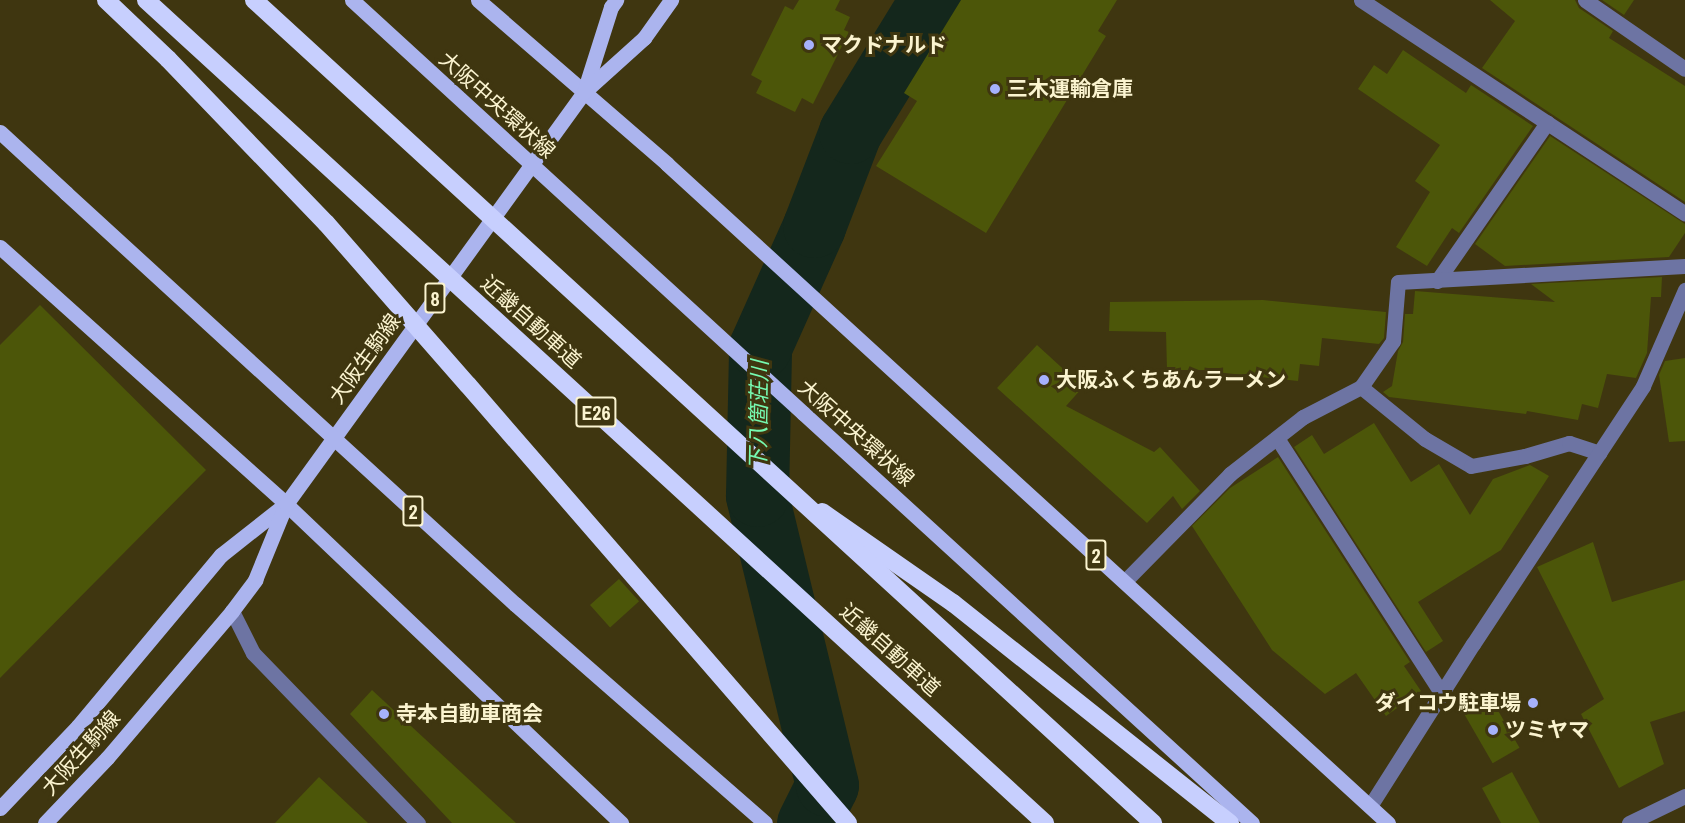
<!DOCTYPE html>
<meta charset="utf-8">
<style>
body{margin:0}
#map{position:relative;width:1685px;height:823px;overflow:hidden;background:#3f3610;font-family:"Archivo Narrow","Noto Sans JP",sans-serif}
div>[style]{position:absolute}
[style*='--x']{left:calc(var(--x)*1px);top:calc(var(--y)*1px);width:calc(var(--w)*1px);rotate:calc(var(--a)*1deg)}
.river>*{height:63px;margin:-31.5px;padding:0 31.5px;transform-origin:31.5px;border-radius:31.5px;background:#14271c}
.building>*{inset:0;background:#4c5609;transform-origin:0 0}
.street>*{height:15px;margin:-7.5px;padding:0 7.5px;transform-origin:7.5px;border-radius:7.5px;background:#6d74a3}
.primary>*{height:15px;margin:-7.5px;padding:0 7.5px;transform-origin:7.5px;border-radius:7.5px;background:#abb4ee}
.highway>*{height:18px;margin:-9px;padding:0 9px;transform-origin:9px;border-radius:9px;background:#c7cffe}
.primary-bridge>*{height:15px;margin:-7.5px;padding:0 7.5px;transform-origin:7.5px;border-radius:7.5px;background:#abb4ee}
.highway-bridge>*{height:18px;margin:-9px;padding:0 9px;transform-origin:9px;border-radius:9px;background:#c7cffe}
.dots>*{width:16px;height:16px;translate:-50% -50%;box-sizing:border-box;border:3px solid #3f3610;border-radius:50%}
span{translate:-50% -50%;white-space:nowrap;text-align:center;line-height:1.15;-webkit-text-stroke:6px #3f3610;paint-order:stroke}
.shield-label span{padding:2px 4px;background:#3f3610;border:2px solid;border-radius:4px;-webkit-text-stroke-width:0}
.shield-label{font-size:20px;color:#fbf4d0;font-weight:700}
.poi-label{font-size:21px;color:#fbf4d0;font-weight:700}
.left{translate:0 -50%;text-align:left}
.right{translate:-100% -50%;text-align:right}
.street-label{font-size:21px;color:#fbf4d0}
.water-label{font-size:22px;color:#76f9b1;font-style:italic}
</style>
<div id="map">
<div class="river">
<div style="--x:808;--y:823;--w:42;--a:-63.4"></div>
<div style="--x:827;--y:785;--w:298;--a:-103.6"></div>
<div style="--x:757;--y:495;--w:148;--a:-88.8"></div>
<div style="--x:760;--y:347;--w:133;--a:-65.9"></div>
<div style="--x:814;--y:226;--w:101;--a:-69"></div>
<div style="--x:850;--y:132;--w:155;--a:-58.5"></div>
</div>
<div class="building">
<div style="clip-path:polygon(799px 0,840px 0,835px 10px,850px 17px,844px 30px,849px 32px,813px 104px,802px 98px,795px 112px,756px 93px,762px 81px,751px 75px,785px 6px,793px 10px)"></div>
<div style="clip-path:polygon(961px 0,1117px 0,1098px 31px,1106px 36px,986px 233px,876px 166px,917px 101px,904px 93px)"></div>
<div style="clip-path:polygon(1490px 0,1575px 0,1579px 8px,1613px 31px,1609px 38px,1685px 86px,1685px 202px,1482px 68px,1515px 21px)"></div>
<div style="clip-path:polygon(1602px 0,1634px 0,1624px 15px)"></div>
<div style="clip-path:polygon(1403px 50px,1466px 93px,1471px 85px,1533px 126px,1459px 233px,1452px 228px,1427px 266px,1396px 247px,1430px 192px,1415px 181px,1440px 145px,1358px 89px,1374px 65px,1387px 74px)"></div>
<div style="clip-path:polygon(1550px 136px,1685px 224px,1685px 233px,1669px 257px,1505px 266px,1475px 244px)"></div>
<div style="clip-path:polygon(1662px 277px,1661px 297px,1651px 297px,1647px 353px,1636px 378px,1607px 374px,1598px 408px,1582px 404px,1578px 420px,1527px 411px,1526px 414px,1389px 397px,1383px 392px,1392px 386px,1398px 351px,1403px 342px,1405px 314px,1413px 314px,1415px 291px,1555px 302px,1531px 284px)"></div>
<div style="clip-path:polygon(1263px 300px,1386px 312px,1384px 338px,1379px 344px,1322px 338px,1319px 366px,1300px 364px,1298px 381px,1216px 372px,1216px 370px,1167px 370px,1166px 332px,1109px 331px,1110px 302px)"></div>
<div style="clip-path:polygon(40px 305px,206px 470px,0 678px,0 345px)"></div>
<div style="clip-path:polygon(1037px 345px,1083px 387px,1066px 406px,1154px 452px,1160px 447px,1200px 491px,1182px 509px,1173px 496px,1147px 523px,997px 388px)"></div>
<div style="clip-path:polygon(1685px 358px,1685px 441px,1669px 442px,1659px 375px,1665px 361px)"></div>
<div style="clip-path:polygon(1374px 423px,1411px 482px,1439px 464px,1470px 515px,1493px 479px,1530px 465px,1549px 476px,1501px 550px,1418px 602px,1443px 641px,1426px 652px,1294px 447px,1312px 435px,1324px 454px)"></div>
<div style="clip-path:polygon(1278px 457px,1410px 662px,1404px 666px,1421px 691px,1386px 716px,1356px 673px,1325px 694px,1272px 650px,1192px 526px,1230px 488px)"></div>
<div style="clip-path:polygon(1593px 542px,1612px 602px,1685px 580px,1685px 711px,1650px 722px,1664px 764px,1619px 788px,1581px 714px,1604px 699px,1537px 567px)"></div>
<div style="left:619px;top:579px;width:30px;height:39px;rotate:48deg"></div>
<div style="clip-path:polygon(372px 690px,516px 823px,452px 823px,350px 714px)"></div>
<div style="left:1489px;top:695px;width:61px;height:31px;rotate:60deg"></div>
<div style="clip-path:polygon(1512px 772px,1540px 823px,1501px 823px,1482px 788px)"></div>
<div style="clip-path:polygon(319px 777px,368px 823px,275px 823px)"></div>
</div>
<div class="street">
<div style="--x:1361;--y:0;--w:388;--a:33.4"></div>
<div style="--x:1585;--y:0;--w:121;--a:34.6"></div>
<div style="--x:1437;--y:281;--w:193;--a:-55.2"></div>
<div style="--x:1361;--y:387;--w:82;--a:39.1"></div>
<div style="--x:1425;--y:439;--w:53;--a:30.4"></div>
<div style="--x:1471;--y:466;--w:55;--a:-10.5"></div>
<div style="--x:1525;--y:456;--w:46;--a:-16.5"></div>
<div style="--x:1569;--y:443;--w:32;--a:18"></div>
<div style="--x:1277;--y:438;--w:305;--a:57.2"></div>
<div style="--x:1125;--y:581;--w:150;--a:-45.5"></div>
<div style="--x:1230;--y:474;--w:93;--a:-38"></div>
<div style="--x:1303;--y:417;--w:65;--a:-27.3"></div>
<div style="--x:1361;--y:387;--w:56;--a:-55.2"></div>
<div style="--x:1393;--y:341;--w:59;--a:-85.2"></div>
<div style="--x:1398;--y:282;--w:287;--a:-3.2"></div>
<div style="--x:232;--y:611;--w:47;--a:63.4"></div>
<div style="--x:253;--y:653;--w:237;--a:45.9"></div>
<div style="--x:1370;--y:806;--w:192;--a:-57.6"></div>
<div style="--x:1473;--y:644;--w:309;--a:-56.6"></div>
<div style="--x:1643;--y:386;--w:105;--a:-66.4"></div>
<div style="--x:1629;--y:823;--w:62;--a:-25.7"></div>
</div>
<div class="primary">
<div style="--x:478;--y:0;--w:250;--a:40.9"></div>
<div style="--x:667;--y:164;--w:977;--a:42.43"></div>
<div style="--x:584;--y:92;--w:89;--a:-72.4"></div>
<div style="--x:611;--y:7;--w:9;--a:-54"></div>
<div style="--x:0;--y:132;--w:90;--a:42.7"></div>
<div style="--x:0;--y:247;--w:385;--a:41.9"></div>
<div style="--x:286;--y:504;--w:463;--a:43.6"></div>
<div style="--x:803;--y:413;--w:608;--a:42.4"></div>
<div style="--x:0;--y:808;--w:113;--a:-46.4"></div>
<div style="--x:78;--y:726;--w:223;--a:-50.1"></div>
<div style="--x:221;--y:555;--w:79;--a:-38.3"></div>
<div style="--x:45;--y:823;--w:90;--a:-46.4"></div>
<div style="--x:107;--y:758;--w:193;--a:-49.6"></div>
<div style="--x:232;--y:611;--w:39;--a:-53"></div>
<div style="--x:255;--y:580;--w:82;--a:-67.8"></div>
<div style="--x:286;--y:504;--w:508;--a:-54.12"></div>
<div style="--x:584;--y:92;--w:81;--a:-42"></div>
<div style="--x:644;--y:38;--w:47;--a:-54.6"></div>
</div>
<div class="highway">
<div style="--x:468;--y:385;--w:580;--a:49.06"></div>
<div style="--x:822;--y:512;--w:160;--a:34.8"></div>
<div style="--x:953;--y:603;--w:354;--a:38.5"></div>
</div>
<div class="primary-bridge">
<div style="--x:352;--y:0;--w:612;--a:42.48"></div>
<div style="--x:66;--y:193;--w:609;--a:42.47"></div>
<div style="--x:515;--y:604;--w:332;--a:41.2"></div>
</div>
<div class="highway-bridge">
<div style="--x:106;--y:0;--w:86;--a:43.6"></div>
<div style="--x:168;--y:59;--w:228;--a:46.1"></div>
<div style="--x:326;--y:223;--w:215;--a:48.8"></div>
<div style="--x:146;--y:0;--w:1219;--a:42.47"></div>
<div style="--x:254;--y:0;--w:1219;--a:42.47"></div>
</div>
<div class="dots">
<div style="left:809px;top:45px;background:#a6b1fc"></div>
<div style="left:995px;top:89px;background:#a6b1fc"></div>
<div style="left:1044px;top:380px;background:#a6b1fc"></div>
<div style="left:1533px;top:703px;background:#a6b1fc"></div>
<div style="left:384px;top:714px;background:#a6b1fc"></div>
<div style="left:1493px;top:730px;background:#a6b1fc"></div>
</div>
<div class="shield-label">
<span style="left:435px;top:298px">8</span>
<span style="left:596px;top:412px">E26</span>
<span style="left:413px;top:511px">2</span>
<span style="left:1096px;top:555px">2</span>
</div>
<div class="poi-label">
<span class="left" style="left:821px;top:45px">マクドナルド</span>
<span class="left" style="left:1007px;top:89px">三木運輸倉庫</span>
<span class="left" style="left:1056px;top:380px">大阪ふくちあんラーメン</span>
<span class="right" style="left:1521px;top:703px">ダイコウ駐車場</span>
<span class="left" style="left:396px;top:714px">寺本自動車商会</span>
<span class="left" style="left:1505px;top:730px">ツミヤマ</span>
</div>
<div class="street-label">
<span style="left:497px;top:105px;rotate:42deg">大阪中央環状線</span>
<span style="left:531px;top:322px;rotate:42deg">近畿自動車道</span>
<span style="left:365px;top:359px;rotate:-54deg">大阪生駒線</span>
<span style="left:856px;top:433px;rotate:42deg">大阪中央環状線</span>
<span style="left:890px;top:650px;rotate:42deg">近畿自動車道</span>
<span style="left:81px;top:753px;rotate:-48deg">大阪生駒線</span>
</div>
<div class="water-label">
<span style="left:759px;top:415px;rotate:-89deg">下八箇荘川</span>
</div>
</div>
